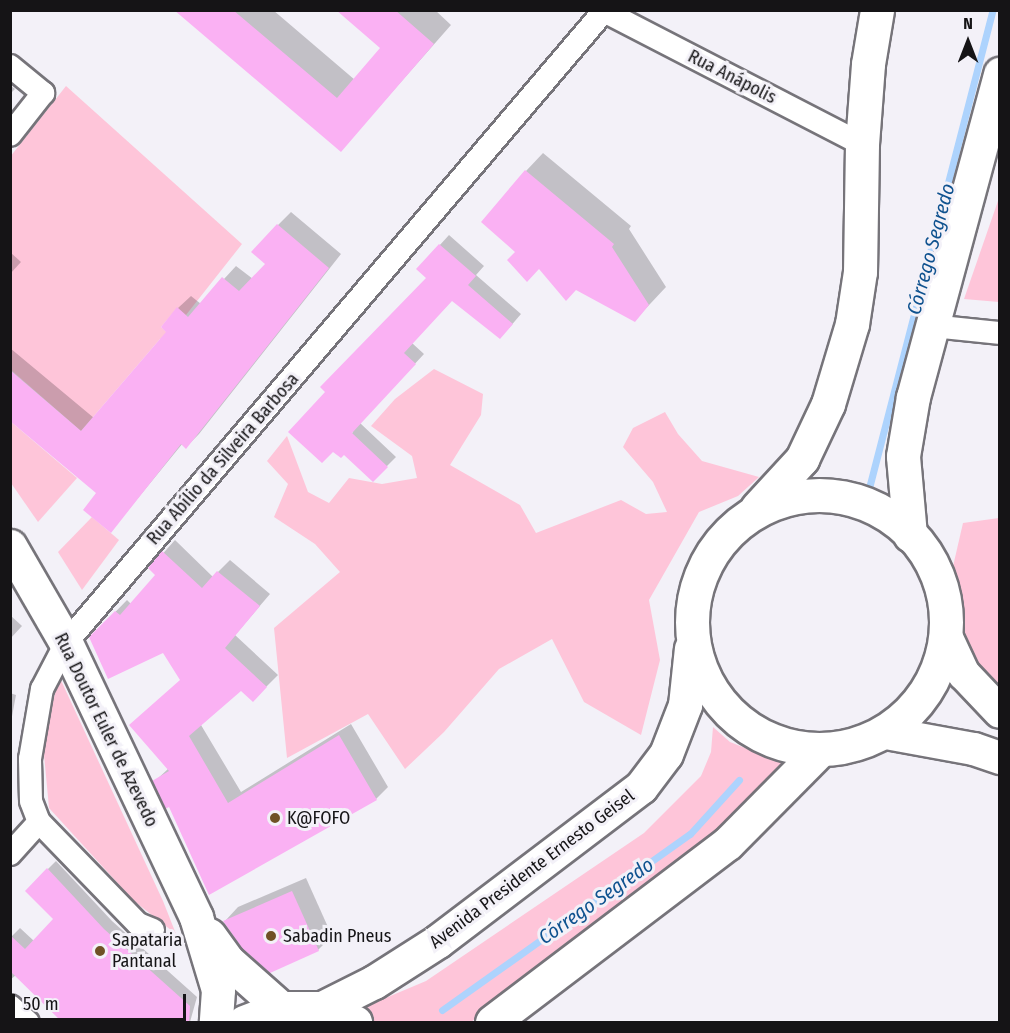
<!DOCTYPE html>
<meta charset="utf-8">
<style>
body{margin:0}
#map{position:relative;width:1010px;height:1033px;overflow:hidden;background:#f3f1f8;font-family:"Fira Sans Condensed",sans-serif}
div>[style]{position:absolute}
[style*='--x']{left:calc(var(--x)*1px);top:calc(var(--y)*1px);width:calc(var(--w)*1px);rotate:calc(var(--a)*1deg)}
.green>*{inset:0;background:#fec5d9}
.shadow>*{inset:0;background:#0003}
.stream>*{height:7px;margin:-3.5px;padding:0 3.5px;transform-origin:3.5px;border-radius:3.5px;background:#add3fd}
.building>*{inset:0;background:#fab1f3}
.roads{filter:drop-shadow(2px 0 #76747a) drop-shadow(-2px 0 #76747a) drop-shadow(0 2px #76747a) drop-shadow(0 -2px #76747a)}
.minor>*{height:22px;margin:-11px;padding:0 11px;transform-origin:11px;border-radius:11px;background:#fff}
.secondary>*{height:32px;margin:-16px;padding:0 16px;transform-origin:16px;border-radius:16px;background:#fff}
.primary>*{height:33px;margin:-16.5px;padding:0 16.5px;transform-origin:16.5px;border-radius:16.5px;background:#fff}
.primary>.ring{margin:-16.5px;padding:0;box-sizing:content-box;background:none;border:33px solid #fff;border-radius:50%}
.dots>*{width:16px;height:16px;translate:-50% -50%;box-sizing:border-box;border:3px solid #f3f1f8;border-radius:50%}
span{translate:-50% -50%;white-space:nowrap;text-align:center;line-height:1.15;-webkit-text-stroke:6px #f3f1f8;paint-order:stroke}
.street-label{font-size:18px;color:#151416}
.poi-label{font-size:18px;color:#151416}
.left{translate:0 -50%;text-align:left}
.water-label{font-size:20px;color:#0f528f;font-style:italic}
.frame{position:absolute;inset:0;border:12px solid #151416;pointer-events:none}
.north{position:absolute;left:938px;top:12px;width:60px;height:60px;-webkit-text-stroke:4px #f3f1f8;paint-order:stroke;rotate:0deg;font-size:16px;font-weight:700;line-height:24px;text-align:center;color:#151416}
.north::after{content:'';display:block;margin:auto;width:21px;height:27px;background:#151416;clip-path:polygon(50% 0,100% 100%,50% 72%,0 100%)}
.scale{position:absolute;left:12px;top:994px;width:174px;height:27px;box-sizing:border-box;border:3px solid #151416;border-top:0;padding-left:8px;font-size:18px;line-height:21px;white-space:nowrap;color:#151416;-webkit-text-stroke:4px #f3f1f8;paint-order:stroke}
</style>
<div id="map">
<div class="green">
<div style="clip-path:polygon(66px 86px,242px 244px,186px 315px,177px 308px,161px 327px,172px 337px,160px 339px,81px 431px,11px 370px,10px 157px)"></div>
<div style="clip-path:polygon(999px 198px,999px 302px,964px 299px)"></div>
<div style="clip-path:polygon(434px 369px,483px 394px,481px 415px,450px 465px,520px 505px,536px 533px,621px 500px,646px 514px,667px 512px,653px 482px,623px 447px,633px 428px,665px 412px,678px 434px,702px 461px,759px 477px,738px 496px,699px 512px,649px 600px,660px 660px,641px 735px,584px 702px,552px 639px,499px 669px,444px 732px,405px 769px,368px 714px,287px 758px,274px 628px,340px 572px,315px 544px,274px 517px,288px 484px,267px 461px,287px 436px,308px 492px,329px 503px,349px 478px,382px 484px,417px 478px,412px 456px,371px 426px,395px 399px)"></div>
<div style="clip-path:polygon(10px 421px,77px 478px,38px 522px,11px 483px)"></div>
<div style="clip-path:polygon(92px 517px,119px 540px,82px 590px,58px 552px)"></div>
<div style="clip-path:polygon(999px 518px,999px 690px,963px 656px,951px 575px,963px 523px)"></div>
<div style="clip-path:polygon(59px 676px,163px 901px,176px 934px,134px 901px,49px 808px,43px 744px)"></div>
<div style="clip-path:polygon(713px 727px,730px 742px,795px 768px,721px 835px,471px 1022px,372px 1022px,350px 1013px,426px 981px,644px 833px,701px 776px,711px 752px)"></div>
</div>
<div class="shadow">
<div style="clip-path:polygon(194px 10px,273px 10px,355px 80px,382px 48px,338px 10px,435px 10px,451px 25px,341px 150px)"></div>
<div style="clip-path:polygon(10px 85px,15px 89px,10px 94px)"></div>
<div style="clip-path:polygon(543px 153px,631px 226px,629px 229px,666px 287px,635px 320px,517px 252px,526px 171px)"></div>
<div style="clip-path:polygon(291px 212px,341px 254px,199px 434px,186px 447px,183px 443px,111px 531px,98px 493px,10px 419px,10px 348px,94px 418px,168px 332px,178px 308px,191px 296px,201px 304px,236px 266px,253px 279px,267px 263px,278px 225px)"></div>
<div style="clip-path:polygon(449px 235px,484px 266px,476px 275px,521px 314px,509px 328px,454px 298px,412px 343px,424px 354px,360px 423px,396px 457px,373px 480px,344px 453px,341px 456px,428px 278px,418px 269px)"></div>
<div style="clip-path:polygon(10px 252px,21px 262px,10px 274px)"></div>
<div style="clip-path:polygon(175px 540px,213px 577px,230px 560px,270px 594px,235px 635px,278px 675px,253px 700px,241px 689px,201px 725px,241px 792px,351px 724px,388px 787px,376px 799px,210px 893px,170px 804px,154px 782px,169px 768px,182px 680px,164px 651px,91px 637px,127px 600px,131px 604px,157px 575px,150px 568px)"></div>
<div style="clip-path:polygon(10px 615px,22px 626px,10px 639px)"></div>
<div style="clip-path:polygon(10px 693px,16px 695px,10px 727px)"></div>
<div style="clip-path:polygon(56px 861px,112px 921px,197px 997px,190px 1022px,67px 1022px,16px 975px,10px 980px,10px 938px,20px 928px,34px 941px,55px 918px,48px 869px)"></div>
<div style="clip-path:polygon(306px 878px,332px 936px,318px 950px,225px 921px,238px 907px)"></div>
</div>
<div class="stream">
<div style="--x:869;--y:488;--w:494;--a:-75.5"></div>
<div style="--x:442;--y:1010;--w:304;--a:-35.4"></div>
<div style="--x:690;--y:834;--w:73;--a:-47.8"></div>
</div>
<div class="building">
<div style="clip-path:polygon(174px 10px,233px 10px,337px 98px,380px 48px,336px 10px,395px 10px,434px 44px,341px 152px)"></div>
<div style="clip-path:polygon(525px 170px,614px 244px,612px 247px,649px 305px,635px 322px,576px 290px,566px 301px,539px 269px,527px 282px,507px 260px,515px 252px,481px 222px)"></div>
<div style="clip-path:polygon(277px 224px,329px 268px,186px 449px,181px 444px,111px 533px,83px 510px,96px 493px,10px 421px,10px 370px,81px 431px,166px 332px,161px 327px,177px 307px,188px 317px,222px 277px,239px 291px,265px 264px,251px 252px)"></div>
<div style="clip-path:polygon(439px 244px,476px 276px,468px 285px,513px 324px,500px 339px,452px 301px,404px 353px,416px 364px,352px 433px,388px 467px,373px 482px,344px 455px,341px 458px,333px 452px,322px 463px,288px 432px,325px 392px,320px 387px,426px 278px,416px 269px)"></div>
<div style="clip-path:polygon(162px 551px,202px 588px,217px 571px,260px 606px,225px 648px,267px 687px,253px 702px,241px 691px,189px 736px,228px 803px,339px 735px,377px 800px,209px 895px,169px 807px,165px 809px,152px 781px,169px 771px,129px 725px,180px 680px,163px 653px,108px 679px,89px 637px,115px 611px,120px 615px,155px 575px,148px 568px)"></div>
<div style="clip-path:polygon(47px 868px,104px 929px,190px 1006px,189px 1023px,63px 1023px,10px 971px,10px 935px,25px 949px,53px 919px,25px 891px)"></div>
<div style="clip-path:polygon(292px 891px,319px 951px,270px 973px,242px 948px,223px 921px)"></div>
</div>
<div class="roads">
<div class="minor">
<div style="--x:602;--y:10;--w:292;--a:27.3"></div>
<div style="--x:10;--y:66;--w:43;--a:39.3"></div>
<div style="--x:43;--y:93;--w:53;--a:128.2"></div>
<div style="--x:932;--y:326;--w:68;--a:5.9"></div>
<div style="--x:10;--y:854;--w:43;--a:-47.8"></div>
<div style="--x:153;--y:930;--w:16;--a:-158"></div>
<div style="--x:138;--y:924;--w:142;--a:-134.1"></div>
<div style="--x:39;--y:822;--w:22;--a:-111"></div>
<div style="--x:31;--y:801;--w:42;--a:-91.4"></div>
<div style="--x:30;--y:759;--w:71;--a:-80.3"></div>
<div style="--x:42;--y:689;--w:52;--a:-62.4"></div>
<div style="--x:66;--y:643;--w:830;--a:-49.59"></div>
<div style="--x:10;--y:1006;--w:24;--a:42"></div>
</div>
<div class="secondary">
<div style="--x:947;--y:638;--w:40;--a:65"></div>
<div style="--x:964;--y:674;--w:52;--a:46.5"></div>
<div style="--x:886;--y:733;--w:89;--a:10.3"></div>
<div style="--x:974;--y:749;--w:28;--a:19"></div>
</div>
<div class="primary">
<div class="ring" style="left:692px;top:495px;width:221px;height:221px"></div>
<div style="--x:757;--y:508;--w:67;--a:-47.4"></div>
<div style="--x:802;--y:459;--w:61;--a:-64.7"></div>
<div style="--x:828;--y:404;--w:84;--a:-73.3"></div>
<div style="--x:852;--y:324;--w:53;--a:-81.3"></div>
<div style="--x:860;--y:272;--w:128;--a:-89.1"></div>
<div style="--x:862;--y:144;--w:80;--a:-85.7"></div>
<div style="--x:868;--y:64;--w:55;--a:-80.5"></div>
<div style="--x:910;--y:535;--w:79;--a:-95.1"></div>
<div style="--x:903;--y:456;--w:60;--a:-80.4"></div>
<div style="--x:913;--y:397;--w:335;--a:-74.9"></div>
<div style="--x:10;--y:546;--w:112;--a:60"></div>
<div style="--x:66;--y:643;--w:303;--a:64.6"></div>
<div style="--x:196;--y:917;--w:76;--a:73.2"></div>
<div style="--x:218;--y:990;--w:32;--a:94"></div>
<div style="--x:209;--y:935;--w:32;--a:54"></div>
<div style="--x:228;--y:961;--w:71;--a:41.6"></div>
<div style="--x:322;--y:1008;--w:58;--a:-26.6"></div>
<div style="--x:374;--y:982;--w:76;--a:-32.6"></div>
<div style="--x:438;--y:941;--w:255;--a:-37.2"></div>
<div style="--x:641;--y:787;--w:41;--a:-52.9"></div>
<div style="--x:666;--y:754;--w:53;--a:-68.8"></div>
<div style="--x:685;--y:705;--w:57;--a:-84"></div>
<div style="--x:244;--y:1022;--w:40;--a:-21"></div>
<div style="--x:281;--y:1008;--w:41;--a:0"></div>
<div style="--x:322;--y:1008;--w:36;--a:23"></div>
<div style="--x:492;--y:1022;--w:296;--a:-37.2"></div>
<div style="--x:728;--y:843;--w:129;--a:-45.3"></div>
</div>
</div>
<div class="dots">
<div style="left:275px;top:818px;background:#6f5125"></div>
<div style="left:271px;top:936px;background:#6f5125"></div>
<div style="left:100px;top:951px;background:#6f5125"></div>
</div>
<div class="street-label">
<span style="left:732px;top:77px;rotate:27deg">Rua Anápolis</span>
<span style="left:223px;top:459px;rotate:-49deg">Rua Abílio da Silveira Barbosa</span>
<span style="left:106px;top:730px;rotate:64deg">Rua Doutor Euler de Azevedo</span>
<span style="left:532px;top:869px;rotate:-37deg">Avenida Presidente Ernesto Geisel</span>
</div>
<div class="poi-label">
<span class="left" style="left:287px;top:818px">K@FOFO</span>
<span class="left" style="left:283px;top:936px">Sabadin Pneus</span>
<span class="left" style="left:112px;top:951px">Sapataria<br>Pantanal</span>
</div>
<div class="water-label">
<span style="left:931px;top:249px;rotate:-75deg">Córrego Segredo</span>
<span style="left:596px;top:901px;rotate:-35deg">Córrego Segredo</span>
</div>
<div class="frame"></div>
<div class="north">N</div>
<div class="scale">50 m</div>
</div>
